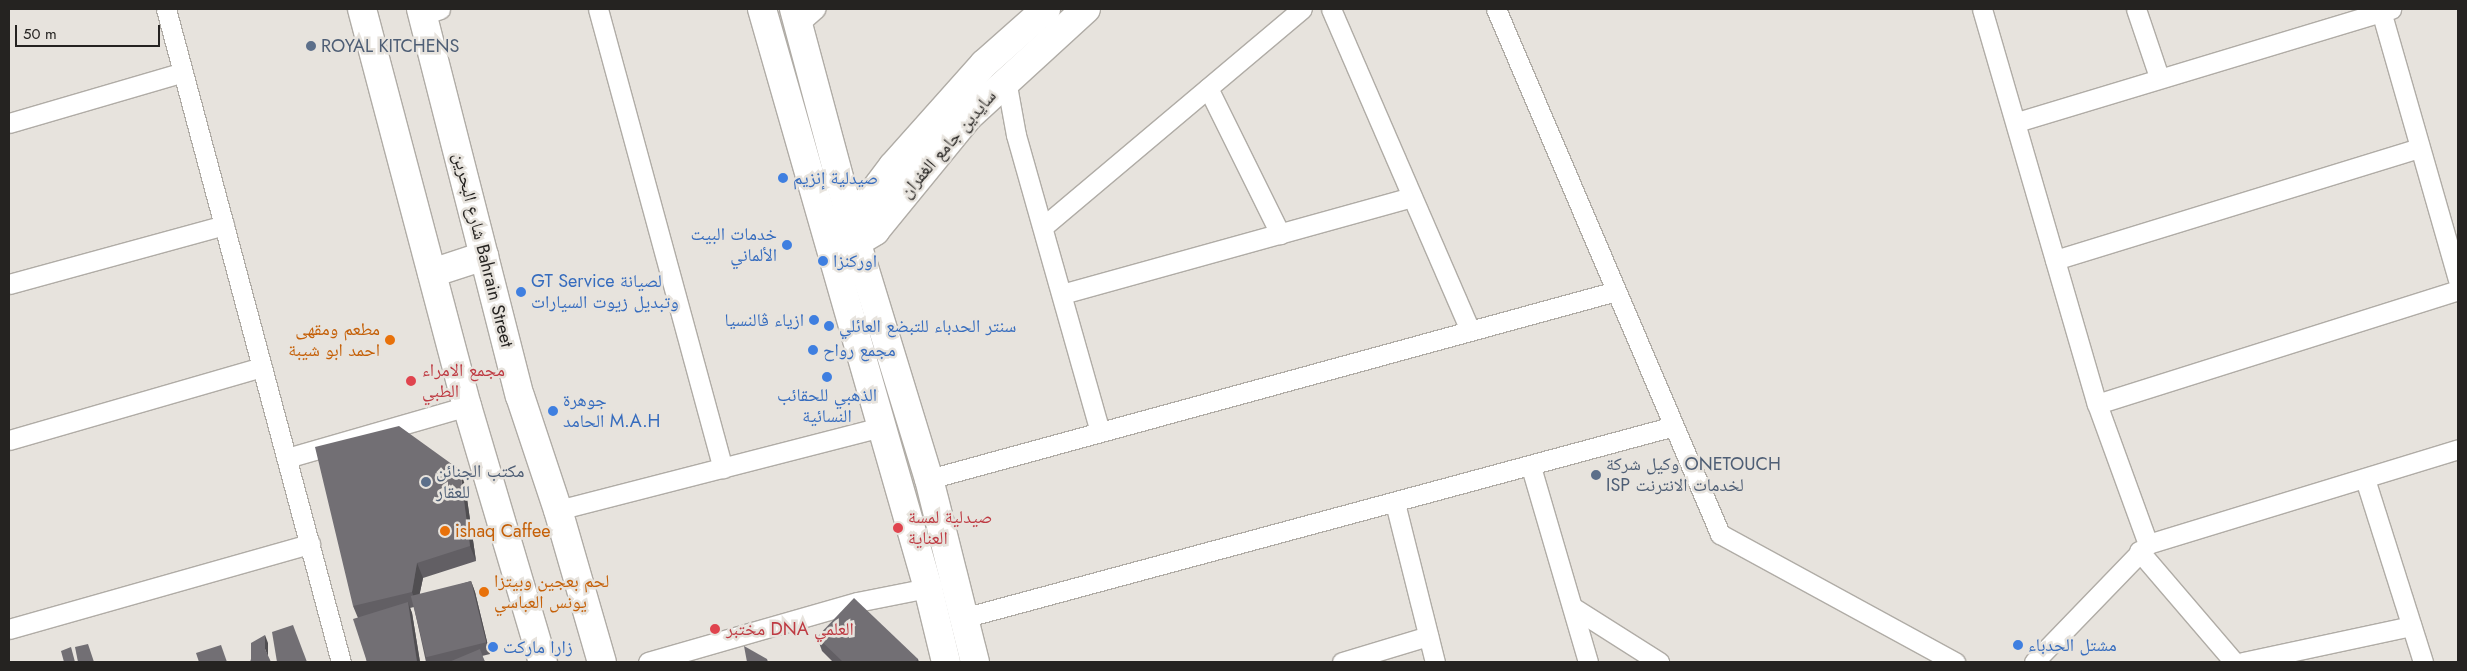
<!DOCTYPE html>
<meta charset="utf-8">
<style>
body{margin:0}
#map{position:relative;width:2467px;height:671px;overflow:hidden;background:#e7e3dd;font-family:Jost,"Noto Naskh Arabic",sans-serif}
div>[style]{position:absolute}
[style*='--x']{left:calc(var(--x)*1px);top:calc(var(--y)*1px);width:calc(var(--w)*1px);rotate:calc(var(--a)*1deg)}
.roads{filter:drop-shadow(1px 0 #b0aca6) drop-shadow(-1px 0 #b0aca6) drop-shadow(0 1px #b0aca6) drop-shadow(0 -1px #b0aca6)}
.street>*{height:19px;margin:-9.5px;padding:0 9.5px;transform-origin:9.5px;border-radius:9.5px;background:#fff}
.secondary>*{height:28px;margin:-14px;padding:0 14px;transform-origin:14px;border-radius:14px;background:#fff}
.wall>*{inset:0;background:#625f64}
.shaded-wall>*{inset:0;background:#504e51}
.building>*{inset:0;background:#726f74;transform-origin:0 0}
.dots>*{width:14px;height:14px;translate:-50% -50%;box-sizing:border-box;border:2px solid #e7e3dd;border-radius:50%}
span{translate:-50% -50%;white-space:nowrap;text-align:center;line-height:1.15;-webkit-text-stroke:5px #e7e3dd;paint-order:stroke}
.service-label{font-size:18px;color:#4e5e75}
.left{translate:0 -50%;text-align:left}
.street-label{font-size:18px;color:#252321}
.shop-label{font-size:18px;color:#366cbe}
.right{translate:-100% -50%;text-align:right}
.food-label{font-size:18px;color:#c56008}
.health-label{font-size:18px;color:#be3a42}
.frame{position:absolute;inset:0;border:10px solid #252321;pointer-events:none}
.scale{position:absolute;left:15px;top:25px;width:145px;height:22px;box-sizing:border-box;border:2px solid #252321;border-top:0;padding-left:6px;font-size:15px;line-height:18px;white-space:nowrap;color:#252321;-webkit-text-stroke:4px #e7e3dd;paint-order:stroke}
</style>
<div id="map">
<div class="roads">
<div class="street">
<div style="--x:166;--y:9;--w:676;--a:75"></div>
<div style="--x:598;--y:9;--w:476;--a:74.8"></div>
<div style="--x:1331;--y:9;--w:350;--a:66.6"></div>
<div style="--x:1496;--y:9;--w:571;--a:66.89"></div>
<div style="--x:1720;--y:534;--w:268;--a:28.6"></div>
<div style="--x:1982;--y:9;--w:411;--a:73.8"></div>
<div style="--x:2097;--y:404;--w:149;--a:70"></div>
<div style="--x:2136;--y:9;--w:72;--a:71.3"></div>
<div style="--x:2381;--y:11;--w:280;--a:74"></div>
<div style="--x:423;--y:15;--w:18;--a:-19"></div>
<div style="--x:798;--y:24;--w:23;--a:-41"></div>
<div style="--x:1006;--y:80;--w:56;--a:79.7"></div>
<div style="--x:1016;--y:135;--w:308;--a:74.2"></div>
<div style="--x:1208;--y:88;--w:163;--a:63.7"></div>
<div style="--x:2017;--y:122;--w:391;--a:-16.8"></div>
<div style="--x:9;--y:123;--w:181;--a:-16.3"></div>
<div style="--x:1044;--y:226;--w:337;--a:-40.1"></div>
<div style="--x:2055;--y:260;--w:380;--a:-17.1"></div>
<div style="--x:9;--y:284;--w:223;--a:-15.3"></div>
<div style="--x:1062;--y:294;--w:363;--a:-15.5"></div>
<div style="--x:2097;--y:404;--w:379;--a:-17.5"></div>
<div style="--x:9;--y:440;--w:263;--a:-16.1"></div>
<div style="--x:287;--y:458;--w:187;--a:-16.1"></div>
<div style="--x:1531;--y:467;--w:203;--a:73.7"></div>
<div style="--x:929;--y:479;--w:712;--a:-15.3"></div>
<div style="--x:2365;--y:479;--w:192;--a:72.4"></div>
<div style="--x:1395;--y:503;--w:164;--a:75.9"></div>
<div style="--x:558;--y:510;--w:334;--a:-14.4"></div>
<div style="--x:2139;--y:551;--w:146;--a:49.4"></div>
<div style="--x:1574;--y:608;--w:101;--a:32.4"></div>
<div style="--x:963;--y:618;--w:736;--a:-15.11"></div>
<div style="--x:9;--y:629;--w:313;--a:-15.8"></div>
<div style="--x:648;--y:662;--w:217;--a:-16"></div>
<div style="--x:857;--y:602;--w:72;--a:-11.2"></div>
<div style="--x:1342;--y:662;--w:90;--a:-16.8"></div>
<div style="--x:2034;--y:662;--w:164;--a:-46"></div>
<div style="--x:2148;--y:544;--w:324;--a:-17"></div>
<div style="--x:2243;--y:662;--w:172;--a:-12.1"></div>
</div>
<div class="secondary">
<div style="--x:362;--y:9;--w:411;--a:75.2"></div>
<div style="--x:467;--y:406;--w:267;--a:73.5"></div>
<div style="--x:421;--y:9;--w:399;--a:75.7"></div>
<div style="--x:520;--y:396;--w:120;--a:71.6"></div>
<div style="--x:558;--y:510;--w:158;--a:73.9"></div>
<div style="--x:762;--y:9;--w:602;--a:74"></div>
<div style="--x:928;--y:588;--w:76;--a:76.3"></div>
<div style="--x:794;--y:9;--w:243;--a:75"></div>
<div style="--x:857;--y:244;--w:246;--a:73"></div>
<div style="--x:929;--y:479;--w:189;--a:75.9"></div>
<div style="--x:838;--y:227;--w:28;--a:-38"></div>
<div style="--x:860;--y:210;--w:55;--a:-53.1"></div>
<div style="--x:893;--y:166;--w:137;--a:-48.3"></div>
<div style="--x:984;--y:64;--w:83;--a:-41.6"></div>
<div style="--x:842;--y:251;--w:39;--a:-31"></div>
<div style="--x:875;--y:231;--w:147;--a:-50.8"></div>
<div style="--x:968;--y:117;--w:160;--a:-42.5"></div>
<div style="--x:432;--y:273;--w:55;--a:-18.1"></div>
</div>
</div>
<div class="wall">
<div style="clip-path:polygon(465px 485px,476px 561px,423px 578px,419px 597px,471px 581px,475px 592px,490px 654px,482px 656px,485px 662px,426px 662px,414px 607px,410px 608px,412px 613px,420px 662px,367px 662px,358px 618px,353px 606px)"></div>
<div style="clip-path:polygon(817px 637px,918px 659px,919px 662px,833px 662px,822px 651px)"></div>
</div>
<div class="shaded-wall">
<div style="clip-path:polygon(460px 470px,465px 485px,476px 561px,470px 546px)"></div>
<div style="clip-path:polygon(417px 563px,423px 578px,417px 606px,412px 592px)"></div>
<div style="clip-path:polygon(471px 581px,475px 592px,490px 654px,486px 642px)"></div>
<div style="clip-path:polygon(408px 602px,412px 613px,420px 662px,417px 662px)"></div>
<div style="clip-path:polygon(265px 635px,268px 643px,268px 657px,265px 649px)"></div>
</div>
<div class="building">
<div style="clip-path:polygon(399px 426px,460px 470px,470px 546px,417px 563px,412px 592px,353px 606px,315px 447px)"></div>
<div style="left:471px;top:581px;width:63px;height:62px;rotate:76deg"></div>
<div style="clip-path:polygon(854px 598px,918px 659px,915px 662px,843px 662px,817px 637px)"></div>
<div style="clip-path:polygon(408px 602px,417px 662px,367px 662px,353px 619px)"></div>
<div style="clip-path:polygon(293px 625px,307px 662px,277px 662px,272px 632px)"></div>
<div style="clip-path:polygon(265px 635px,265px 649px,271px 662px,250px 662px,251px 659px,251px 643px)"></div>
<div style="clip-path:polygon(88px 644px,94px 662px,78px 662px,75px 647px)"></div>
<div style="clip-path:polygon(221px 645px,227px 662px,199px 662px,196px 653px)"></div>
<div style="clip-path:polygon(744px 646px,767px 659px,768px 662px,747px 662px)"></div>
<div style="clip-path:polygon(71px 647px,75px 662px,64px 662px,61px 651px)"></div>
<div style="clip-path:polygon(480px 649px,485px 662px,449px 662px)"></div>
</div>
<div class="dots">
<div style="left:311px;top:46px;background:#5c6f8a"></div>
<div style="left:783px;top:178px;background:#3f7fe0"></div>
<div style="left:787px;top:245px;background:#3f7fe0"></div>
<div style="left:823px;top:261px;background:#3f7fe0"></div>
<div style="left:521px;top:292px;background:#3f7fe0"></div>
<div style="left:814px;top:320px;background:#3f7fe0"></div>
<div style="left:829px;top:326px;background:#3f7fe0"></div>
<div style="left:390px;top:340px;background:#e8710a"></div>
<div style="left:813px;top:350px;background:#3f7fe0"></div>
<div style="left:827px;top:377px;background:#3f7fe0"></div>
<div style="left:411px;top:381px;background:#e0444e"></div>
<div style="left:553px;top:411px;background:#3f7fe0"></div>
<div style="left:1596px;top:475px;background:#5c6f8a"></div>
<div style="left:426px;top:482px;background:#5c6f8a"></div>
<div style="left:898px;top:528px;background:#e0444e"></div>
<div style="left:445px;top:531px;background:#e8710a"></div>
<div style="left:484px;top:592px;background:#e8710a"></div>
<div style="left:715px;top:629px;background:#e0444e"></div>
<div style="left:2018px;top:645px;background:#3f7fe0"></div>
<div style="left:493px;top:647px;background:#3f7fe0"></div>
</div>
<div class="service-label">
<span class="left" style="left:321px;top:46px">ROYAL KITCHENS</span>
<span class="left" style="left:1606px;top:475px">وكيل شركة ONETOUCH<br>ISP لخدمات الانترنت</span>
<span class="left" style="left:436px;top:482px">مكتب الجنائن<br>للعقار</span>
</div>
<div class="street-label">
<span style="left:948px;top:144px;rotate:-49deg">سايدين جامع الغفران</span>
<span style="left:483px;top:250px;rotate:76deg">شارع البحرين Bahrain Street</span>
</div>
<div class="shop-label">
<span class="left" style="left:793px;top:178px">صيدلية إنزيم</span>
<span class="right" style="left:777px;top:245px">خدمات البيت<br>الألماني</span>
<span class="left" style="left:833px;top:261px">اوركنزا</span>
<span class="left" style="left:531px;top:292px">GT Service لصيانة<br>وتبديل زيوت السيارات</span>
<span class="right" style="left:804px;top:320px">ازياء ڤالنسيا</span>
<span class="left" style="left:839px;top:326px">سنتر الحدباء للتبضع العائلي</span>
<span class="left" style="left:823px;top:350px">مجمع رواح</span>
<span style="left:827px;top:406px">الذهبي للحقائب<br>النسائية</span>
<span class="left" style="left:563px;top:411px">جوهرة<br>الحامد M.A.H</span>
<span class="left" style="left:2028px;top:645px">مشتل الحدباء</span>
<span class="left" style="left:503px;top:647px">زارا ماركت</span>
</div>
<div class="food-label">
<span class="right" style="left:380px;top:340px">مطعم ومقهى<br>احمد ابو شيبة</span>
<span class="left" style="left:455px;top:531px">ishaq Caffee</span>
<span class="left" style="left:494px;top:592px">لحم بعجين وبيتزا<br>يونس العباسي</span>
</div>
<div class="health-label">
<span class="left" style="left:422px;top:381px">مجمع الامراء<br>الطبي</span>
<span class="left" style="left:908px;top:528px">صيدلية لمسة<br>العناية</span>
<span class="left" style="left:726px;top:629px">مختبر DNA العلمي</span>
</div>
<div class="frame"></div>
<div class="scale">50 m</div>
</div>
